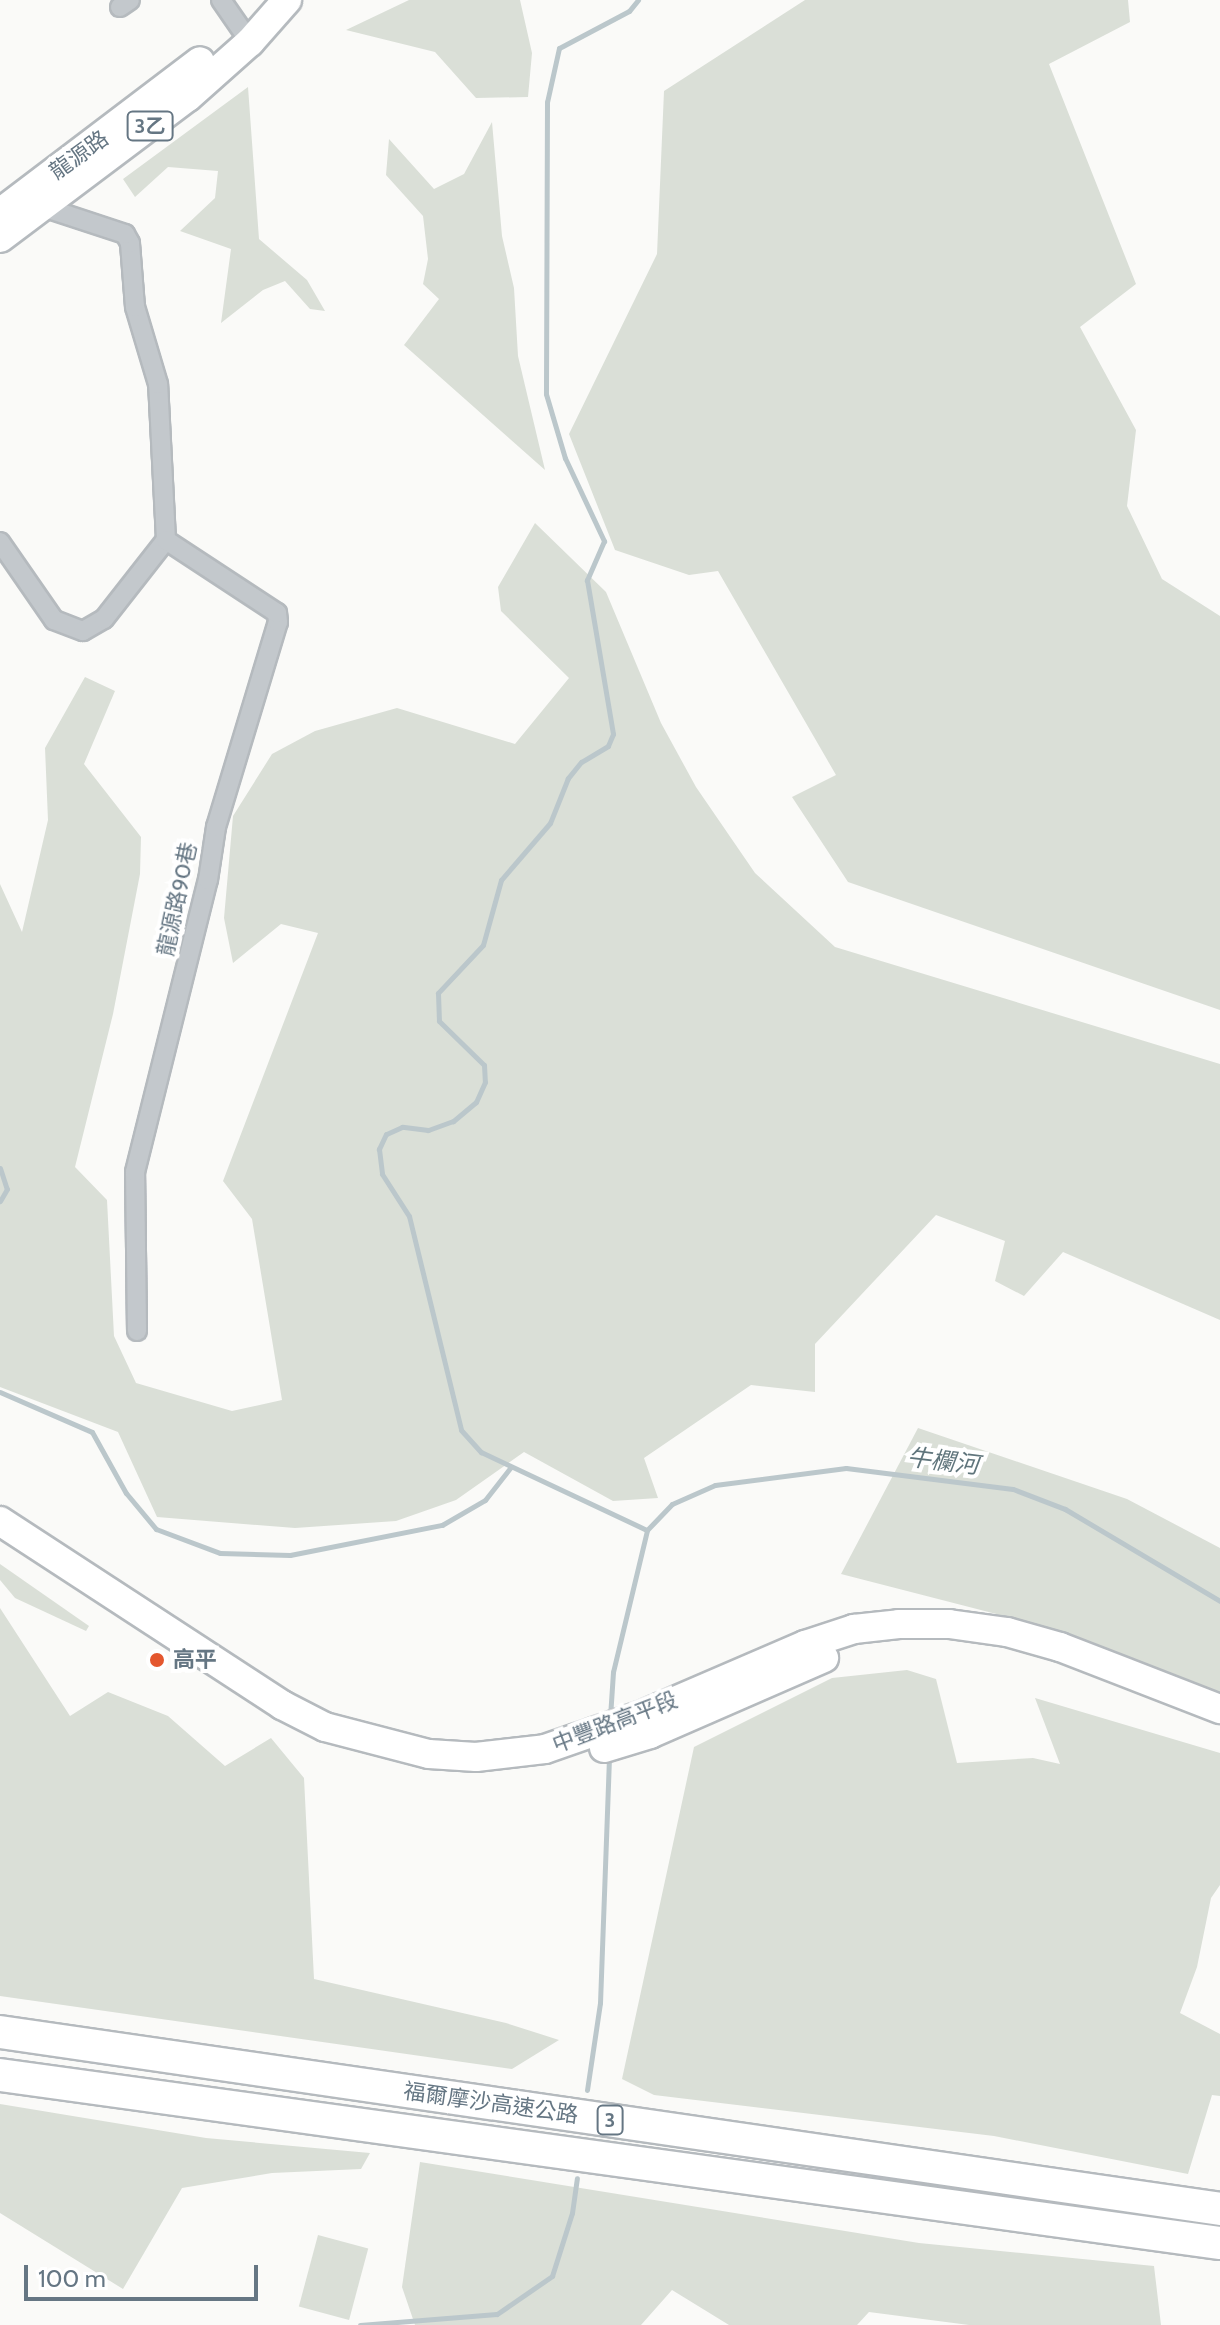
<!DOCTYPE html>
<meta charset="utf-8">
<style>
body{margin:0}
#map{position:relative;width:1220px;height:2325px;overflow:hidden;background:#fafaf8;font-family:Cabin,"Noto Sans TC",sans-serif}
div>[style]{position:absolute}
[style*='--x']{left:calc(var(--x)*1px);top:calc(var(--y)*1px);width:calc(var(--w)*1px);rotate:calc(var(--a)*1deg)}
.green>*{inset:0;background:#dadfd7;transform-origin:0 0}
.stream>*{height:5px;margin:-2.5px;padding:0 2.5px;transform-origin:2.5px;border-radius:2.5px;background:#bbc7cb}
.roads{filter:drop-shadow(2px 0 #b5babe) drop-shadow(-2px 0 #b5babe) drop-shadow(0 2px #b5babe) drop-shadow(0 -2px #b5babe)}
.street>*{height:18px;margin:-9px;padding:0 9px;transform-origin:9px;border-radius:9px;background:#c3c8cc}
.primary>*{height:28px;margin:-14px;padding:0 14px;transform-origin:14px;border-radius:14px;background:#fff}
.highway>*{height:32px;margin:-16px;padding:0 16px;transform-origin:16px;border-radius:16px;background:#fff}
.dots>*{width:22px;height:22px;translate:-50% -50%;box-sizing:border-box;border:4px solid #fff;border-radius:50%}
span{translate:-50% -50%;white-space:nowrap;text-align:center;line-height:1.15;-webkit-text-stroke:8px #fff;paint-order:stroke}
.shield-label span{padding:2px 6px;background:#fff;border:2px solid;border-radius:6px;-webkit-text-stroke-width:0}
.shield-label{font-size:20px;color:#657683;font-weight:700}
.street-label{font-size:22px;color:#657683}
.poi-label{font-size:22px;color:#657683;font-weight:700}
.left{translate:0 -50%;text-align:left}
.water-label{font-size:24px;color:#60757c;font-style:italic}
.scale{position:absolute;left:24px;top:2265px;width:234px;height:36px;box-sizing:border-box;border:4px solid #657683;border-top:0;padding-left:10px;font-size:24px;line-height:28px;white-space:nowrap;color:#657683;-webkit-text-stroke:6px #fff;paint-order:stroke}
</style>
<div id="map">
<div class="green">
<div style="clip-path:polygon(409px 0,520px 0,532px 53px,528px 97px,476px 98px,435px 52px,346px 30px)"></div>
<div style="clip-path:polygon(805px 0,1128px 0,1130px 22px,1049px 64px,1136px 284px,1080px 327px,1136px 430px,1127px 506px,1162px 579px,1220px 616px,1220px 1010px,848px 882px,792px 797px,836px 775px,718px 571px,689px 575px,615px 550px,569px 434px,657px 254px,664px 91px)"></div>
<div style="clip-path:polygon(248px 87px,259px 239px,307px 280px,325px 311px,310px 309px,285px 281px,263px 290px,221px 323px,231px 249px,180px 231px,215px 198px,218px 171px,168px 167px,135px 197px,123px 179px)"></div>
<div style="clip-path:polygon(492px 122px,502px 236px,514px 288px,518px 356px,545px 470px,404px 345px,439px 299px,423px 284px,428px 259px,423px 216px,386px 175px,389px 139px,434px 189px,464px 174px)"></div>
<div style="clip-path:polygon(535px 523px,606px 592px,661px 723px,696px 787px,755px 873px,835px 947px,1220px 1064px,1220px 1320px,1063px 1252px,1024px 1296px,995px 1281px,1005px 1241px,936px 1215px,815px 1344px,815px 1392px,751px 1385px,644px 1458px,658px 1498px,613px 1501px,524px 1452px,456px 1500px,396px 1521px,295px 1528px,157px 1517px,118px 1432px,0 1387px,0 884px,22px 932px,48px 820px,45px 748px,85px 677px,115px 691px,84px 764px,141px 837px,140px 874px,113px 1014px,75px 1167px,107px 1200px,114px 1336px,136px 1383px,232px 1411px,282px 1400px,252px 1219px,223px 1181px,318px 933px,281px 924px,233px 963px,224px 918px,233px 816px,272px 754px,315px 731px,397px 708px,515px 744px,569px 678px,501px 611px,498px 587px)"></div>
<div style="clip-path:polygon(918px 1428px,1127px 1499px,1220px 1548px,1220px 1695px,1008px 1617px,841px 1574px)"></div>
<div style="clip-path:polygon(0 1564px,89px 1626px,86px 1631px,15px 1598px,0 1580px)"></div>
<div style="clip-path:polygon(0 1608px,70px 1716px,108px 1692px,168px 1716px,225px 1766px,271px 1738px,304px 1778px,314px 1979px,506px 2023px,559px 2040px,512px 2069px,0 1996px)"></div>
<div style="clip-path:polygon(907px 1670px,936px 1679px,957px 1763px,1033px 1758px,1060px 1764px,1035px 1698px,1220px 1753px,1220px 1885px,1211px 1898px,1197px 1967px,1180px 2013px,1220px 2034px,1220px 2096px,1212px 2095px,1188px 2174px,994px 2136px,654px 2095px,622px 2079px,694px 1747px,832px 1678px)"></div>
<div style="clip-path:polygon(0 2104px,206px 2138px,370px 2153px,361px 2169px,272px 2173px,182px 2188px,123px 2289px,0 2213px)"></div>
<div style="clip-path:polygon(420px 2162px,919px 2243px,1154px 2266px,1161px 2325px,969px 2325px,869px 2312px,857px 2325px,729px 2325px,672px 2290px,641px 2325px,415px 2325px,402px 2287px)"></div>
<div style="left:318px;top:2235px;width:52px;height:74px;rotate:15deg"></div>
</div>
<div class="stream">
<div style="--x:638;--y:0;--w:14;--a:129"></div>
<div style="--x:629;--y:11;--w:79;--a:152.1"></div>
<div style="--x:559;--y:48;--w:55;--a:102.5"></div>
<div style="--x:547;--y:102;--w:292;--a:90.2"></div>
<div style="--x:546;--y:394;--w:67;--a:73.5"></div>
<div style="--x:565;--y:458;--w:92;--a:64.8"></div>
<div style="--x:604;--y:541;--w:43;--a:113.6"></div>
<div style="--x:587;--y:580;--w:156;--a:80.4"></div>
<div style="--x:613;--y:734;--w:13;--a:113"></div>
<div style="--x:608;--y:746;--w:31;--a:149"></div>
<div style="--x:581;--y:762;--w:21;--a:129"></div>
<div style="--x:568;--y:778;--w:48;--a:111.8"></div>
<div style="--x:550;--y:823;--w:75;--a:130.7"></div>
<div style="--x:501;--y:880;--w:67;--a:105.5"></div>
<div style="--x:483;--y:945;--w:66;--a:133.2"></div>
<div style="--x:438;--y:993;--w:28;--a:88"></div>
<div style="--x:439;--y:1021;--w:63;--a:44.4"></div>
<div style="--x:484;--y:1065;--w:17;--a:87"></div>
<div style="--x:485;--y:1082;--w:22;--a:114"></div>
<div style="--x:476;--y:1102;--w:30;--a:140"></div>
<div style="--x:453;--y:1121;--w:27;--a:160"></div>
<div style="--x:428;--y:1130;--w:26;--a:-173"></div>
<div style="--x:402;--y:1127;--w:17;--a:156"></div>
<div style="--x:386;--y:1134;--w:17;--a:115"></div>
<div style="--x:379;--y:1149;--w:25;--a:83"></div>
<div style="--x:382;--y:1174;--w:50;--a:57.3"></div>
<div style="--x:409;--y:1216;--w:220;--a:76.3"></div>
<div style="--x:461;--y:1430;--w:30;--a:48"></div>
<div style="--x:481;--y:1452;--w:183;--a:25.2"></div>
<div style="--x:0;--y:1168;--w:22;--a:72"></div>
<div style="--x:7;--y:1189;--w:14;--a:120"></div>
<div style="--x:0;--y:1392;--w:100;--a:23.5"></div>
<div style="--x:92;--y:1432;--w:70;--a:60.9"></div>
<div style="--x:126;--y:1493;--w:47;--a:50.2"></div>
<div style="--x:156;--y:1529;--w:68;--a:20.6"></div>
<div style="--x:220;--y:1553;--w:70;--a:1.6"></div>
<div style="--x:290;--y:1555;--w:155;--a:-11.2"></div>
<div style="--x:442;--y:1525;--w:50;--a:-30.2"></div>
<div style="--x:485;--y:1500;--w:41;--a:-52"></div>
<div style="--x:610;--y:1717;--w:45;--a:-86.2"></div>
<div style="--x:613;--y:1672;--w:146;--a:-76.5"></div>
<div style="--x:647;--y:1530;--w:36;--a:-46"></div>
<div style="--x:672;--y:1504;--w:47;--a:-23.8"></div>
<div style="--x:715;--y:1485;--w:132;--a:-7.4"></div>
<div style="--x:846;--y:1468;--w:168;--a:7.2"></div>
<div style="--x:1013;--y:1489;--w:56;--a:21"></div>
<div style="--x:1065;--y:1509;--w:180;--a:30.7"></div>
<div style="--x:587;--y:2090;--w:88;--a:-81.5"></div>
<div style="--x:600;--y:2003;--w:248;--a:-87.9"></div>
<div style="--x:360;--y:2325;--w:137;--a:-4.6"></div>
<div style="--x:497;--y:2314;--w:67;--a:-34.6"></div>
<div style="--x:552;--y:2276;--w:66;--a:-72.4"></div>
<div style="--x:572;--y:2213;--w:35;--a:-82"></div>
</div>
<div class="roads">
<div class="street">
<div style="--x:221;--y:0;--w:51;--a:55.4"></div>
<div style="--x:120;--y:7;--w:12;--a:-35"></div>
<div style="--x:0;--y:542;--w:95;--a:55.3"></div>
<div style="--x:54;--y:620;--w:31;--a:21"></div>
<div style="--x:83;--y:631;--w:24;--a:-30"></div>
<div style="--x:104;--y:619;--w:100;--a:-51.9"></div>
<div style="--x:166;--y:540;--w:156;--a:-92.9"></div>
<div style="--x:158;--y:384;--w:80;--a:-106.6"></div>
<div style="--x:135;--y:307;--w:64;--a:-94.5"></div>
<div style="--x:130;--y:243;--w:10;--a:-119"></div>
<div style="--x:125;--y:234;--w:86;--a:-161.8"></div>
<div style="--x:137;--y:1331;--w:159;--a:-90.7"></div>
<div style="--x:135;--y:1172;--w:301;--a:-76"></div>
<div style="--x:208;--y:880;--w:54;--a:-81.4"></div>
<div style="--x:216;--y:827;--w:214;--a:-73.2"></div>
<div style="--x:278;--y:622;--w:9;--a:-96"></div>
<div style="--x:277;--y:613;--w:133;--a:-146.7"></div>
</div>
<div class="primary">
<div style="--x:0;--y:213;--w:251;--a:-37.2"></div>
<div style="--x:0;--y:238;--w:235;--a:-36.9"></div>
<div style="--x:188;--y:97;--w:83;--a:-41.6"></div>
<div style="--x:250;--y:42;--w:56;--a:-48.6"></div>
<div style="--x:0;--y:1521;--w:337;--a:33.1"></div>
<div style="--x:282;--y:1705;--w:48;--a:27.1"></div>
<div style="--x:325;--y:1727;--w:107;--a:14.6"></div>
<div style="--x:429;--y:1754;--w:47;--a:3.7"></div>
<div style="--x:476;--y:1757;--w:69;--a:-6.6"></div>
<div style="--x:545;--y:1749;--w:101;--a:-19.2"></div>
<div style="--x:640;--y:1716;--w:180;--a:-23.3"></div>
<div style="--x:805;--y:1645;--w:52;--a:-18.1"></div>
<div style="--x:854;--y:1629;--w:45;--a:-6.3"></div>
<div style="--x:899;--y:1624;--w:50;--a:0"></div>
<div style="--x:949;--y:1624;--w:59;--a:7.9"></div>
<div style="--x:1007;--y:1632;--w:55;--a:15.8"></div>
<div style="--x:1060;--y:1647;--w:172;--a:21.2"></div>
<div style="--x:604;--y:1748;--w:48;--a:-16.9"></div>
<div style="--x:650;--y:1734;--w:190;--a:-23.6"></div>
</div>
<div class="highway">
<div style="--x:0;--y:2032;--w:1233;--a:8.25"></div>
<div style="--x:0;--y:2075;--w:1232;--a:7.84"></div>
</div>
</div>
<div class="dots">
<div style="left:157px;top:1660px;background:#e4572e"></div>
</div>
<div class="shield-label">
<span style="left:150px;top:126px">3乙</span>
<span style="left:610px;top:2120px">3</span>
</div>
<div class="street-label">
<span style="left:79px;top:155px;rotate:-36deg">龍源路</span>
<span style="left:177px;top:899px;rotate:-78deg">龍源路90巷</span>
<span style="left:615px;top:1722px;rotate:-21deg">中豐路高平段</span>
<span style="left:491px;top:2103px;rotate:8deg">福爾摩沙高速公路</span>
</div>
<div class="poi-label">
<span class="left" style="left:173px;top:1660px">高平</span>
</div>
<div class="water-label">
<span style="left:943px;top:1461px;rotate:7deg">牛欄河</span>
</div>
<div class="scale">100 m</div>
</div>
